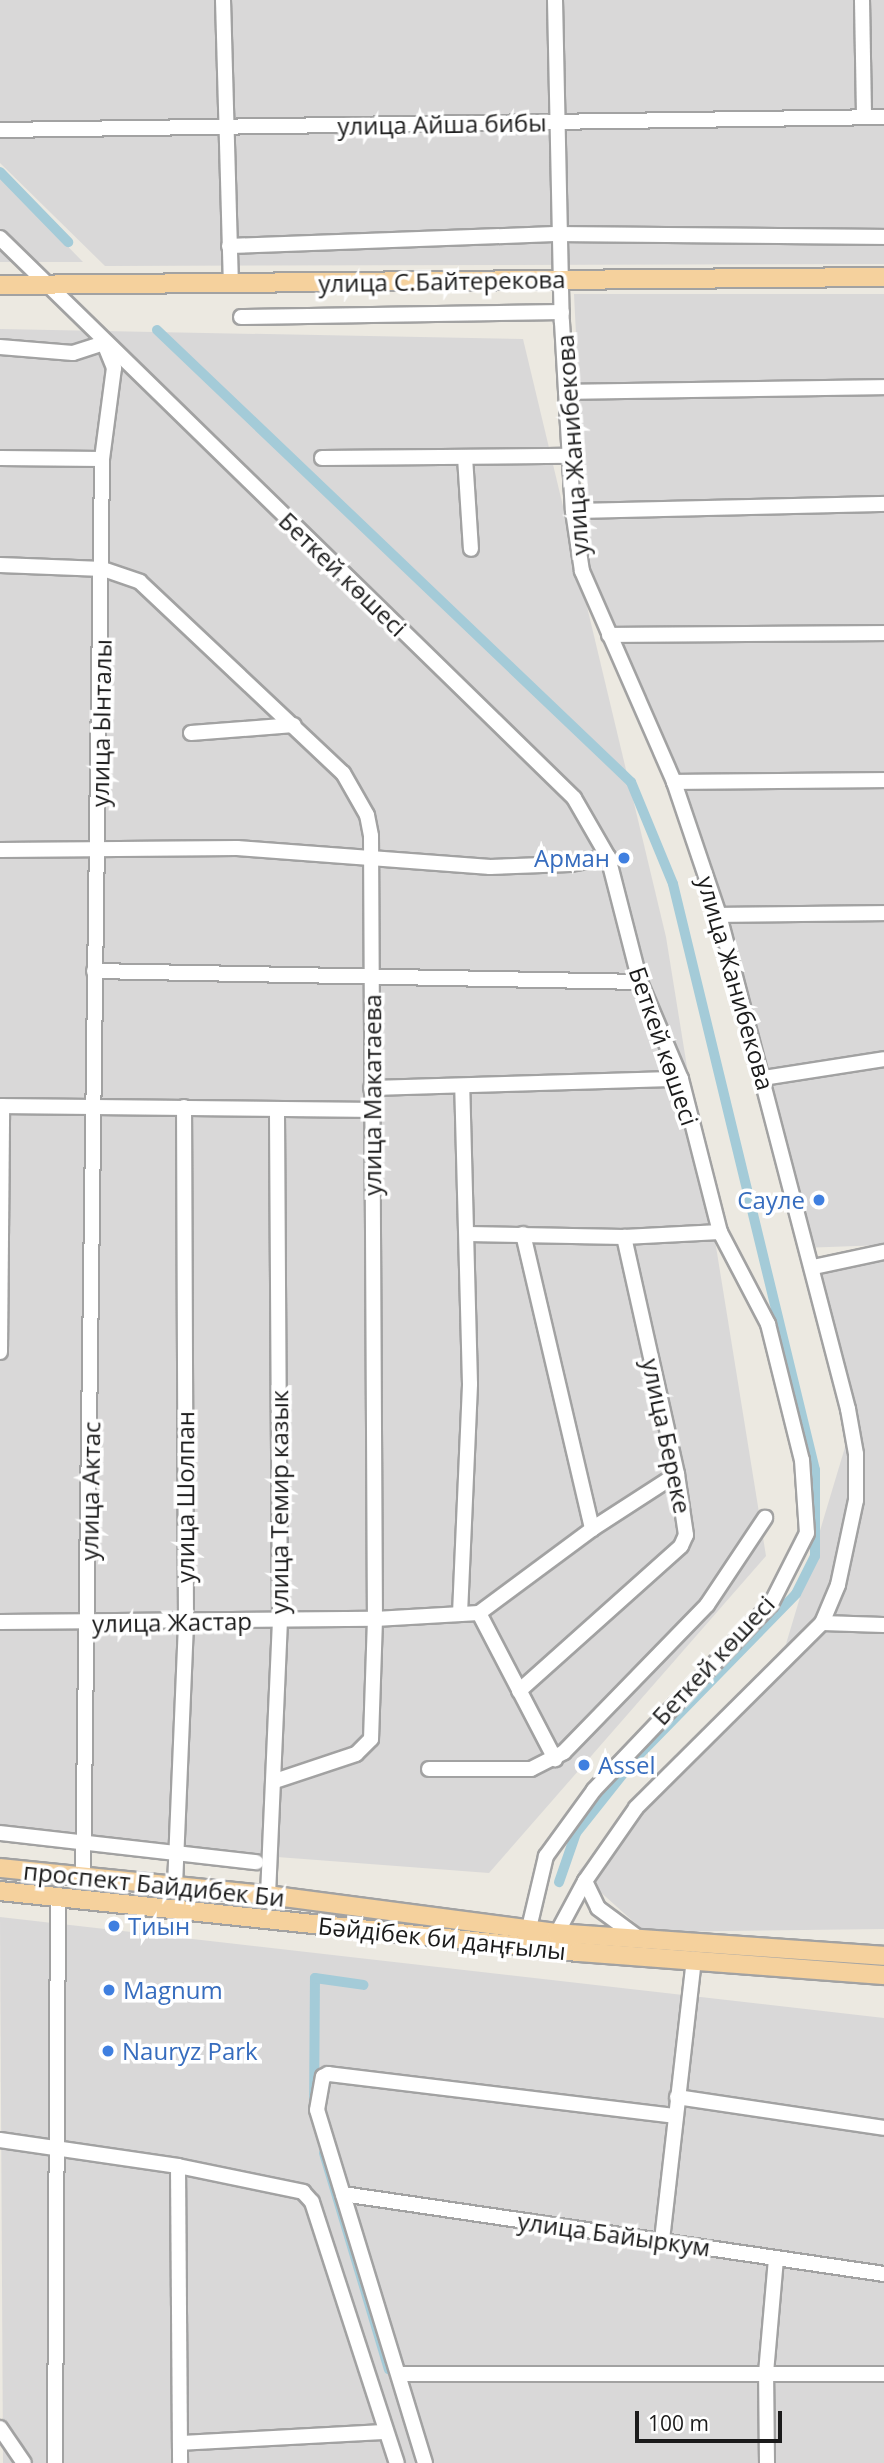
<!DOCTYPE html>
<meta charset="utf-8">
<style>
body{margin:0}
#map{position:relative;width:884px;height:2463px;overflow:hidden;background:#ece9e1;font-family:"Open Sans",sans-serif}
div>[style]{position:absolute}
[style*='--x']{left:calc(var(--x)*1px);top:calc(var(--y)*1px);width:calc(var(--w)*1px);rotate:calc(var(--a)*1deg)}
.residential>*{inset:0;background:#d9d8d8}
.canal>*{height:10px;margin:-5px;padding:0 5px;transform-origin:5px;border-radius:5px;background:#a4cbd8}
.roads{filter:drop-shadow(2px 0 #a2a2a2) drop-shadow(-2px 0 #a2a2a2) drop-shadow(0 2px #a2a2a2) drop-shadow(0 -2px #a2a2a2)}
.minor>*{height:14px;margin:-7px;padding:0 7px;transform-origin:7px;border-radius:7px;background:#fff}
.major>*{height:18px;margin:-9px;padding:0 9px;transform-origin:9px;border-radius:9px;background:#f5d19d}
.dots>*{width:19px;height:19px;translate:-50% -50%;box-sizing:border-box;border:4px solid #fff;border-radius:50%}
span{translate:-50% -50%;white-space:nowrap;text-align:center;line-height:1.15;-webkit-text-stroke:7px #fff;paint-order:stroke}
.street-label{font-size:24px;color:#1b1b1b}
.shop-label{font-size:24px;color:#366cbe}
.right{translate:-100% -50%;text-align:right}
.left{translate:0 -50%;text-align:left}
.scale{position:absolute;left:635px;top:2411px;width:147px;height:32px;box-sizing:border-box;border:4px solid #1b1b1b;border-top:0;padding-left:9px;font-size:21px;line-height:24px;white-space:nowrap;color:#1b1b1b;-webkit-text-stroke:5px #fff;paint-order:stroke}
</style>
<div id="map">
<div class="residential">
<div style="clip-path:polygon(0 0,884px 0,884px 264px,105px 266px,0 163px)"></div>
<div style="clip-path:polygon(0 177px,83px 262px,0 262px)"></div>
<div style="clip-path:polygon(574px 294px,884px 294px,884px 1245px,801px 1248px,670px 783px,588px 578px)"></div>
<div style="clip-path:polygon(0 329px,523px 339px,666px 937px,766px 1556px,489px 1873px,0 1836px)"></div>
<div style="clip-path:polygon(884px 1252px,884px 1929px,645px 1932px,578px 1872px,786px 1644px,846px 1444px,807px 1259px)"></div>
<div style="clip-path:polygon(0 1917px,884px 2018px,884px 2463px,3px 2463px)"></div>
</div>
<div class="canal">
<div style="--x:0;--y:172;--w:98;--a:45.8"></div>
<div style="--x:157;--y:330;--w:655;--a:43.64"></div>
<div style="--x:631;--y:782;--w:110;--a:67.6"></div>
<div style="--x:673;--y:884;--w:603;--a:76.38"></div>
<div style="--x:815;--y:1470;--w:86;--a:90"></div>
<div style="--x:815;--y:1556;--w:42;--a:116.6"></div>
<div style="--x:796;--y:1594;--w:232;--a:134.3"></div>
<div style="--x:634;--y:1760;--w:93;--a:128.5"></div>
<div style="--x:576;--y:1833;--w:52;--a:109.1"></div>
<div style="--x:314;--y:2114;--w:136;--a:-89.6"></div>
<div style="--x:315;--y:1978;--w:49;--a:8.1"></div>
<div style="--x:324;--y:2153;--w:226;--a:73.3"></div>
</div>
<div class="roads">
<div class="minor">
<div style="--x:223;--y:0;--w:284;--a:88.4"></div>
<div style="--x:555;--y:0;--w:322;--a:88.8"></div>
<div style="--x:562;--y:322;--w:189;--a:86.7"></div>
<div style="--x:573;--y:511;--w:61;--a:81.5"></div>
<div style="--x:582;--y:571;--w:230;--a:66.4"></div>
<div style="--x:674;--y:782;--w:140;--a:71.3"></div>
<div style="--x:719;--y:915;--w:511;--a:75.36"></div>
<div style="--x:848;--y:1409;--w:46;--a:79.9"></div>
<div style="--x:856;--y:1454;--w:46;--a:90"></div>
<div style="--x:856;--y:1500;--w:87;--a:102"></div>
<div style="--x:838;--y:1585;--w:41;--a:112.8"></div>
<div style="--x:822;--y:1623;--w:262;--a:135.2"></div>
<div style="--x:636;--y:1808;--w:89;--a:124.9"></div>
<div style="--x:585;--y:1881;--w:59;--a:118.3"></div>
<div style="--x:862;--y:0;--w:117;--a:89"></div>
<div style="--x:0;--y:130;--w:884;--a:-0.84"></div>
<div style="--x:0;--y:238;--w:802;--a:44.29"></div>
<div style="--x:574;--y:798;--w:68;--a:60"></div>
<div style="--x:608;--y:857;--w:129;--a:75.6"></div>
<div style="--x:640;--y:982;--w:105;--a:67.1"></div>
<div style="--x:681;--y:1079;--w:158;--a:75.7"></div>
<div style="--x:720;--y:1232;--w:104;--a:62.4"></div>
<div style="--x:768;--y:1324;--w:140;--a:76"></div>
<div style="--x:802;--y:1460;--w:73;--a:86.1"></div>
<div style="--x:807;--y:1533;--w:80;--a:116.9"></div>
<div style="--x:771;--y:1604;--w:257;--a:133.6"></div>
<div style="--x:594;--y:1790;--w:82;--a:126"></div>
<div style="--x:546;--y:1856;--w:74;--a:103.3"></div>
<div style="--x:229;--y:246;--w:332;--a:-2.1"></div>
<div style="--x:561;--y:234;--w:323;--a:0.5"></div>
<div style="--x:241;--y:317;--w:321;--a:-0.9"></div>
<div style="--x:0;--y:347;--w:73;--a:4.7"></div>
<div style="--x:73;--y:353;--w:33;--a:-18"></div>
<div style="--x:566;--y:392;--w:318;--a:-0.9"></div>
<div style="--x:465;--y:457;--w:92;--a:86.3"></div>
<div style="--x:0;--y:458;--w:102;--a:0.6"></div>
<div style="--x:322;--y:458;--w:248;--a:-0.5"></div>
<div style="--x:573;--y:511;--w:311;--a:-1.3"></div>
<div style="--x:0;--y:565;--w:103;--a:2.2"></div>
<div style="--x:103;--y:569;--w:39;--a:19"></div>
<div style="--x:140;--y:582;--w:279;--a:43.3"></div>
<div style="--x:343;--y:773;--w:48;--a:60.3"></div>
<div style="--x:367;--y:815;--w:21;--a:79"></div>
<div style="--x:371;--y:836;--w:783;--a:89.71"></div>
<div style="--x:375;--y:1619;--w:120;--a:91.9"></div>
<div style="--x:371;--y:1739;--w:21;--a:135"></div>
<div style="--x:356;--y:1754;--w:85;--a:161.6"></div>
<div style="--x:609;--y:635;--w:275;--a:-0.4"></div>
<div style="--x:191;--y:733;--w:103;--a:-4.4"></div>
<div style="--x:674;--y:782;--w:210;--a:-0.5"></div>
<div style="--x:0;--y:850;--w:237;--a:-0.5"></div>
<div style="--x:237;--y:848;--w:254;--a:4.3"></div>
<div style="--x:490;--y:867;--w:80;--a:-2.1"></div>
<div style="--x:570;--y:864;--w:39;--a:-10"></div>
<div style="--x:719;--y:915;--w:165;--a:-0.7"></div>
<div style="--x:94;--y:971;--w:546;--a:1.15"></div>
<div style="--x:763;--y:1078;--w:122;--a:-8.9"></div>
<div style="--x:371;--y:1088;--w:310;--a:-1.7"></div>
<div style="--x:0;--y:1106;--w:372;--a:0.6"></div>
<div style="--x:468;--y:1234;--w:156;--a:1.1"></div>
<div style="--x:624;--y:1237;--w:96;--a:-3"></div>
<div style="--x:523;--y:1234;--w:303;--a:76.8"></div>
<div style="--x:814;--y:1267;--w:72;--a:-12.1"></div>
<div style="--x:0;--y:1352;--w:246;--a:-89.5"></div>
<div style="--x:479;--y:1613;--w:165;--a:62.5"></div>
<div style="--x:460;--y:1614;--w:230;--a:-87.5"></div>
<div style="--x:470;--y:1384;--w:296;--a:-91.5"></div>
<div style="--x:0;--y:1622;--w:375;--a:-0.5"></div>
<div style="--x:375;--y:1619;--w:104;--a:-3.3"></div>
<div style="--x:479;--y:1613;--w:141;--a:-36.6"></div>
<div style="--x:592;--y:1529;--w:101;--a:-32.9"></div>
<div style="--x:822;--y:1623;--w:62;--a:1.8"></div>
<div style="--x:519;--y:1691;--w:217;--a:-41.8"></div>
<div style="--x:681;--y:1546;--w:12;--a:-66"></div>
<div style="--x:686;--y:1535;--w:62;--a:-98.4"></div>
<div style="--x:677;--y:1474;--w:243;--a:-102.6"></div>
<div style="--x:429;--y:1769;--w:102;--a:0"></div>
<div style="--x:531;--y:1769;--w:37;--a:-27"></div>
<div style="--x:564;--y:1752;--w:205;--a:-45.8"></div>
<div style="--x:707;--y:1605;--w:105;--a:-56.3"></div>
<div style="--x:0;--y:1833;--w:258;--a:6.5"></div>
<div style="--x:83;--y:1877;--w:1418;--a:-89.23"></div>
<div style="--x:102;--y:459;--w:92;--a:-82.5"></div>
<div style="--x:114;--y:368;--w:22;--a:-112"></div>
<div style="--x:585;--y:1881;--w:30;--a:64"></div>
<div style="--x:598;--y:1908;--w:52;--a:36.4"></div>
<div style="--x:175;--y:1886;--w:264;--a:-87.6"></div>
<div style="--x:186;--y:1622;--w:515;--a:-90.22"></div>
<div style="--x:268;--y:1895;--w:275;--a:-87.5"></div>
<div style="--x:280;--y:1620;--w:511;--a:-90.34"></div>
<div style="--x:677;--y:2097;--w:209;--a:8.5"></div>
<div style="--x:0;--y:2140;--w:180;--a:8.3"></div>
<div style="--x:178;--y:2166;--w:128;--a:11.7"></div>
<div style="--x:303;--y:2192;--w:13;--a:48"></div>
<div style="--x:312;--y:2202;--w:274;--a:72"></div>
<div style="--x:178;--y:2166;--w:297;--a:89.6"></div>
<div style="--x:343;--y:2194;--w:547;--a:8.41"></div>
<div style="--x:662;--y:2240;--w:283;--a:-83.5"></div>
<div style="--x:400;--y:2374;--w:484;--a:0"></div>
<div style="--x:0;--y:2428;--w:42;--a:55.6"></div>
<div style="--x:180;--y:2443;--w:206;--a:-3.1"></div>
<div style="--x:55;--y:2463;--w:566;--a:-89.7"></div>
<div style="--x:425;--y:2463;--w:369;--a:-107"></div>
<div style="--x:317;--y:2110;--w:34;--a:-80"></div>
<div style="--x:323;--y:2077;--w:6;--a:-31"></div>
<div style="--x:328;--y:2074;--w:350;--a:6.9"></div>
<div style="--x:767;--y:2463;--w:90;--a:-90.6"></div>
<div style="--x:766;--y:2373;--w:115;--a:-85"></div>
</div>
<div class="major">
<div style="--x:0;--y:285;--w:884;--a:-0.52"></div>
<div style="--x:0;--y:1868;--w:269;--a:5.8"></div>
<div style="--x:268;--y:1895;--w:291;--a:7.5"></div>
<div style="--x:557;--y:1933;--w:328;--a:4"></div>
<div style="--x:0;--y:1891;--w:581;--a:6.02"></div>
<div style="--x:578;--y:1952;--w:307;--a:4.3"></div>
</div>
</div>
<div class="dots">
<div style="left:624px;top:858px;background:#3f7fe0"></div>
<div style="left:819px;top:1200px;background:#3f7fe0"></div>
<div style="left:584px;top:1765px;background:#3f7fe0"></div>
<div style="left:114px;top:1926px;background:#3f7fe0"></div>
<div style="left:109px;top:1990px;background:#3f7fe0"></div>
<div style="left:108px;top:2051px;background:#3f7fe0"></div>
</div>
<div class="street-label">
<span style="left:442px;top:124px;rotate:-1deg">улица Айша бибы</span>
<span style="left:442px;top:281px;rotate:-1deg">улица С.Байтерекова</span>
<span style="left:572px;top:445px;rotate:-94deg">улица Жанибекова</span>
<span style="left:343px;top:574px;rotate:44deg">Беткей көшесі</span>
<span style="left:101px;top:723px;rotate:-89deg">улица Ынталы</span>
<span style="left:736px;top:983px;rotate:74deg">улица Жанибекова</span>
<span style="left:664px;top:1046px;rotate:71deg">Беткей көшесі</span>
<span style="left:372px;top:1095px;rotate:-90deg">улица Макатаева</span>
<span style="left:667px;top:1436px;rotate:78deg">улица Береке</span>
<span style="left:90px;top:1491px;rotate:-89deg">улица Актас</span>
<span style="left:185px;top:1497px;rotate:-90deg">улица Шолпан</span>
<span style="left:279px;top:1502px;rotate:-90deg">улица Темир казык</span>
<span style="left:172px;top:1622px;rotate:-1deg">улица Жастар</span>
<span style="left:713px;top:1660px;rotate:-47deg">Беткей көшесі</span>
<span style="left:154px;top:1884px;rotate:6deg">проспект Байдибек Би</span>
<span style="left:442px;top:1938px;rotate:6deg">Бәйдібек би даңғылы</span>
<span style="left:614px;top:2234px;rotate:8deg">улица Байыркум</span>
</div>
<div class="shop-label">
<span class="right" style="left:610px;top:858px">Арман</span>
<span class="right" style="left:805px;top:1200px">Сауле</span>
<span class="left" style="left:598px;top:1765px">Assel</span>
<span class="left" style="left:128px;top:1926px">Тиын</span>
<span class="left" style="left:123px;top:1990px">Magnum</span>
<span class="left" style="left:122px;top:2051px">Nauryz Park</span>
</div>
<div class="scale">100 m</div>
</div>
